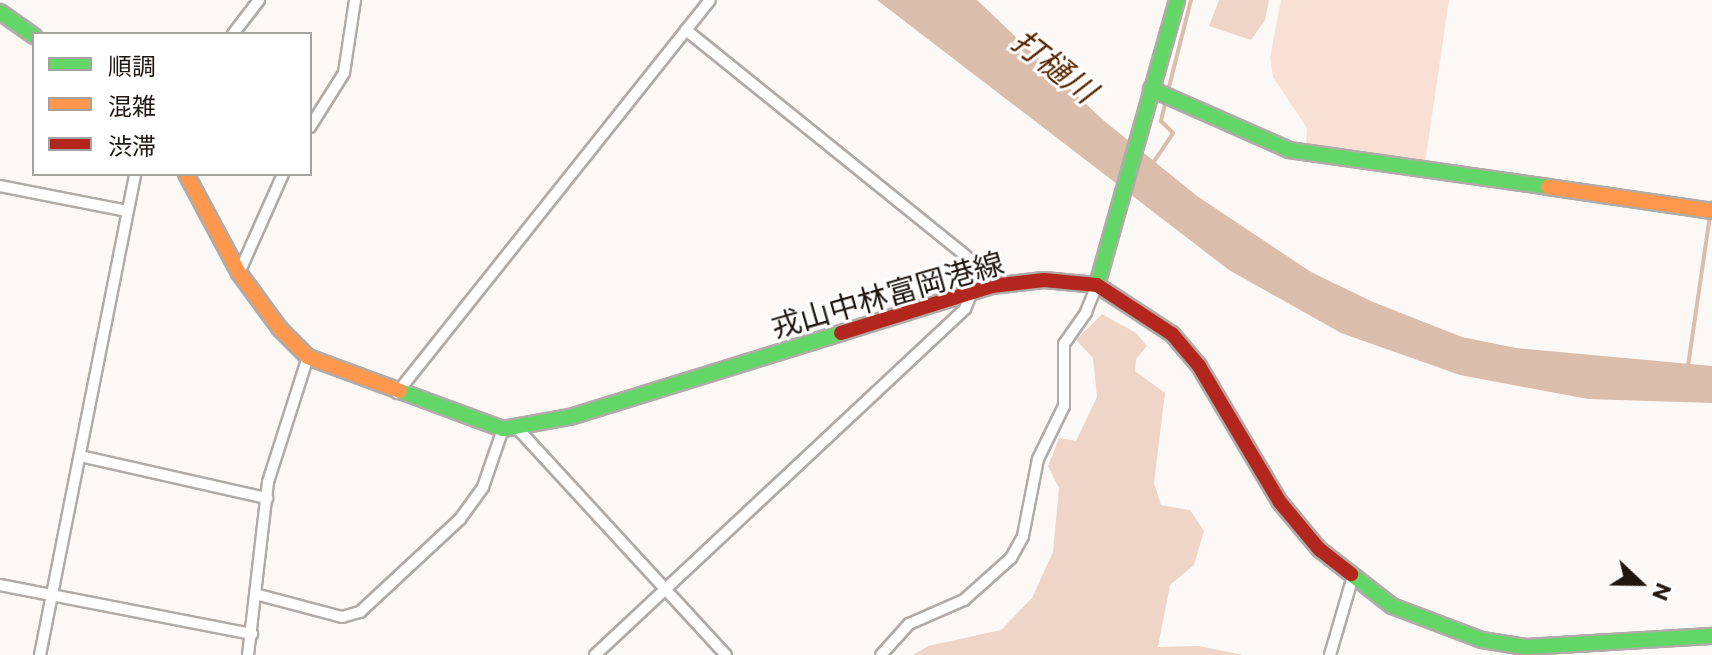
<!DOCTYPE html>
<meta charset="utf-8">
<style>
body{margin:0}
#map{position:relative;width:1712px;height:655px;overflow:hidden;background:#fbf8f6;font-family:Commissioner,"Noto Sans JP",sans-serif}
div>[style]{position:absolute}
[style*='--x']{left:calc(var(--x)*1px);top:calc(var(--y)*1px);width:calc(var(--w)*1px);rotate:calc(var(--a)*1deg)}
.green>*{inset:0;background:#f8e1d4}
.forest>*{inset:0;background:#eed5c7}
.water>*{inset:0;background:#dbbdab}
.stream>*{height:4px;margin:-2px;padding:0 2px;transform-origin:2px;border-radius:2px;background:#dbbdab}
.roads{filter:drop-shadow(2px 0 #b1aba7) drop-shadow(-2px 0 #b1aba7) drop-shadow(0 2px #b1aba7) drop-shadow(0 -2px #b1aba7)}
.street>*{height:10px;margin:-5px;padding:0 5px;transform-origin:5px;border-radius:5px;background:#fefefe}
.fast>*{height:14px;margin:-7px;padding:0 7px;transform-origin:7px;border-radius:7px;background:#63d668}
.slow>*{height:14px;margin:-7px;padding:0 7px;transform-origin:7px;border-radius:7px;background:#ff974d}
.jam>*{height:14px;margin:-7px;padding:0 7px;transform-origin:7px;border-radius:7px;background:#b3261e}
span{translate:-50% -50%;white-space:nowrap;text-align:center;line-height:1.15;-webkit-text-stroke:6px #fff;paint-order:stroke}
.street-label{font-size:30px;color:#201610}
.water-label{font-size:32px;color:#5b2800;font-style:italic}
.legend{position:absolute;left:32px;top:32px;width:280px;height:144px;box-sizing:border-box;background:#fff;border:2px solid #a6a29f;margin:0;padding:10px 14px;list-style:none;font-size:24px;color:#201610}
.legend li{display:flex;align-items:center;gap:16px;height:40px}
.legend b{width:40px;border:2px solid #a6a29f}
.north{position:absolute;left:1600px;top:543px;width:80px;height:80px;-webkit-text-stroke:6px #fff;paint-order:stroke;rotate:112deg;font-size:22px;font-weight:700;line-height:32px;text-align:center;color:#201610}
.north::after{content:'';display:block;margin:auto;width:28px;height:36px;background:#201610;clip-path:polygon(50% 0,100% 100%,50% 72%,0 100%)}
</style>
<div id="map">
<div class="green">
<div style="clip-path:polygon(1281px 0,1449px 0,1425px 163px,1306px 145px,1307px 128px,1273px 77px,1270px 58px)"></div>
</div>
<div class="forest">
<div style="clip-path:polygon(1219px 0,1269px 0,1265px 20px,1251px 40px,1209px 26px)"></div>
<div style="clip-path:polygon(1102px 314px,1136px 333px,1147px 346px,1136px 359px,1135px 371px,1165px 393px,1154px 483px,1161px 505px,1190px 510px,1204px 531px,1194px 565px,1170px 585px,1158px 647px,1199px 646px,1243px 655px,913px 655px,928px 646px,1001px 630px,1032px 598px,1053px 552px,1059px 488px,1048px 466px,1059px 438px,1076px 441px,1097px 397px,1093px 358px,1076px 340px)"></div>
</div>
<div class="water">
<div style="clip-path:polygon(877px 0,977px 0,1103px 120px,1197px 196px,1311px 272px,1373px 302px,1462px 337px,1516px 348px,1712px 366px,1712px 403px,1588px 399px,1460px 375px,1341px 333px,1229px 270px)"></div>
</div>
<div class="stream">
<div style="--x:1168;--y:91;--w:94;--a:-75.8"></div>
<div style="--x:1153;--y:163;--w:36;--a:-56"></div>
<div style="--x:1173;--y:133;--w:17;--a:-135"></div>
<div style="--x:1161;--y:121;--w:23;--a:-77"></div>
<div style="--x:1688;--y:366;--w:166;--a:-81.7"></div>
</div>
<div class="roads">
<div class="street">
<div style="--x:686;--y:30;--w:378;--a:38.9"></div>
<div style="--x:980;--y:267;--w:22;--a:58"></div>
<div style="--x:233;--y:34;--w:43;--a:-52.6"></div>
<div style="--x:310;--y:127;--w:64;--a:-57.8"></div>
<div style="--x:344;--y:73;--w:74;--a:-81.4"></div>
<div style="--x:0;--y:186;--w:130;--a:11.1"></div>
<div style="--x:239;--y:273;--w:108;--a:-66"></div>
<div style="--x:397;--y:393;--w:502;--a:-51.46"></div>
<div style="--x:518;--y:429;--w:307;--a:47.4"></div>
<div style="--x:80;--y:456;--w:192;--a:12.7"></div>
<div style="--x:0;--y:585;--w:257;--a:11"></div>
<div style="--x:259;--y:595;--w:86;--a:14.8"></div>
<div style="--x:342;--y:617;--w:19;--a:-16"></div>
<div style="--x:360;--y:612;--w:137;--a:-42.9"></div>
<div style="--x:460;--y:519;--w:39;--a:-54"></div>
<div style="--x:483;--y:487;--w:61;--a:-71"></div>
<div style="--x:40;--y:655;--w:490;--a:-78.8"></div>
<div style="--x:248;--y:655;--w:174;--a:-83.4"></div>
<div style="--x:268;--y:482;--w:131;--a:-72.3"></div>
<div style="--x:595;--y:655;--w:507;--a:-43.08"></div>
<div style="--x:965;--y:309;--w:18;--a:-68"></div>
<div style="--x:881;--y:655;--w:42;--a:-47.9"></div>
<div style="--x:909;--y:624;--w:60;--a:-23.6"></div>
<div style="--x:964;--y:600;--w:63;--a:-41.8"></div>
<div style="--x:1011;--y:558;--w:25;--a:-61"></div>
<div style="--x:1023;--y:536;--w:78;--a:-79"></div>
<div style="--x:1038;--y:459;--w:59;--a:-63.9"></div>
<div style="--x:1064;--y:406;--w:62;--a:-90"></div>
<div style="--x:1064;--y:344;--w:39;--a:-55"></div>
<div style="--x:1086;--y:312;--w:29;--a:-68"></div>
<div style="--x:1330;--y:655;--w:78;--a:-73.7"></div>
</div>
<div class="fast">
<div style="--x:0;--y:12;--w:42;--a:35.2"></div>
<div style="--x:1151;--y:89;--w:151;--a:23.8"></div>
<div style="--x:1289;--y:150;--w:262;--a:8.1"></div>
<div style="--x:1097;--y:285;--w:296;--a:-74.3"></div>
<div style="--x:400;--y:391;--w:110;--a:20.3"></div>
<div style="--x:503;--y:429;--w:68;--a:-10.2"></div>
<div style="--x:570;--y:417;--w:284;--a:-17.2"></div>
<div style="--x:1351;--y:574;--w:52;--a:38"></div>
<div style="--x:1392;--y:606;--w:96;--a:20.7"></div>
<div style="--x:1482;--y:640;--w:44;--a:9.2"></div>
<div style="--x:1525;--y:647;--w:187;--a:-3.4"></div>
</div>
<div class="slow">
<div style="--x:186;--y:174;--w:112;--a:61.8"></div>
<div style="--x:239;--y:273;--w:69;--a:53.8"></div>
<div style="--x:280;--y:329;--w:40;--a:45"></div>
<div style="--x:308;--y:357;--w:98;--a:20.3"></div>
<div style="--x:1548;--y:187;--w:166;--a:8.3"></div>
</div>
<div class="jam">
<div style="--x:841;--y:333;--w:158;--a:-17.3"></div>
<div style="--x:992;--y:286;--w:52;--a:-6.6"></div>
<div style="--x:1044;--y:280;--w:53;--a:5.4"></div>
<div style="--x:1097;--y:285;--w:90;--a:33.2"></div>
<div style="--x:1172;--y:334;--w:42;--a:49.8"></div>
<div style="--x:1199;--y:366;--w:157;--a:59.3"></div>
<div style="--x:1279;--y:501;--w:62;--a:50.2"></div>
<div style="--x:1319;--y:549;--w:41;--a:38"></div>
</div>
</div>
<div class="street-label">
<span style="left:887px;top:294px;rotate:-16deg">戎山中林富岡港線</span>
</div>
<div class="water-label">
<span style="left:1055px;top:65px;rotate:38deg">打樋川</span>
</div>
<ul class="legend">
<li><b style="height:10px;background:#63d668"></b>順調</li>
<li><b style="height:10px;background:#ff974d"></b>混雑</li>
<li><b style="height:10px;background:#b3261e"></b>渋滞</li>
</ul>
<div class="north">N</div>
</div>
